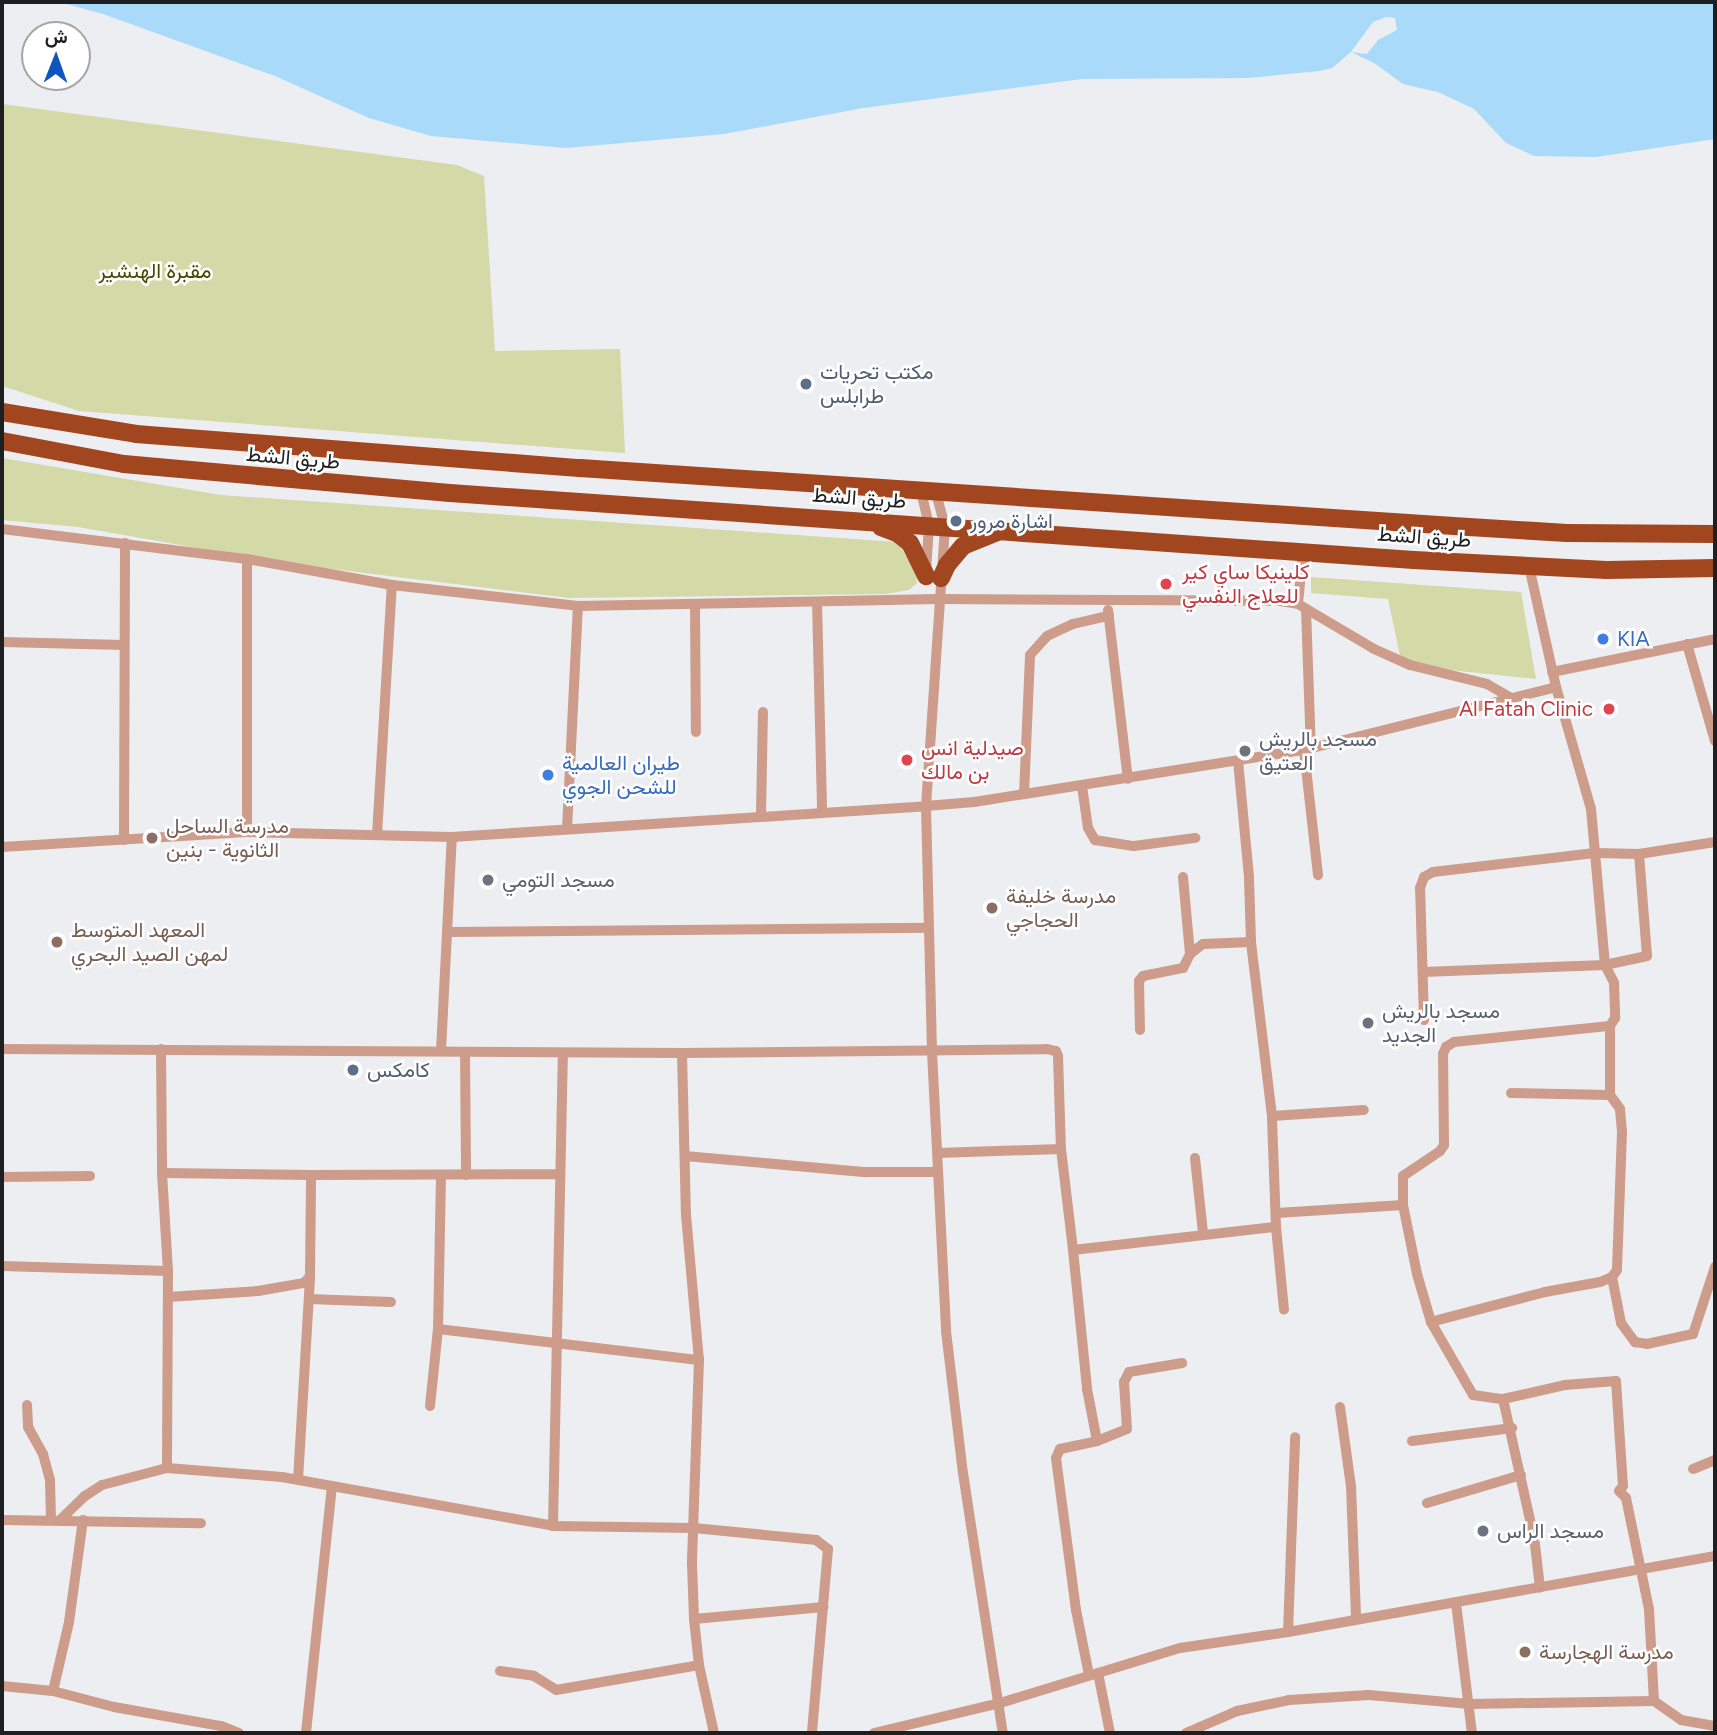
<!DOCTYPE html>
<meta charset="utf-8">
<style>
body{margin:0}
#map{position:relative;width:1717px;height:1735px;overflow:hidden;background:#eceef2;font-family:Figtree,Vazirmatn,sans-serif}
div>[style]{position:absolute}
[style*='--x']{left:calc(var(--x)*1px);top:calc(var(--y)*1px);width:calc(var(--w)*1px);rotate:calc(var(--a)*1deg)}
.green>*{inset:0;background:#d4d9a8}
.water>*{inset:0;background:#aadaf9}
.pier>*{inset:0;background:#eceef2}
.minor>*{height:10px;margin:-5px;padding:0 5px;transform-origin:5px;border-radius:5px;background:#cd9c8b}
.trunk>*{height:18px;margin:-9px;padding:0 9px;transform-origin:9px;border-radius:9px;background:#a24620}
.dots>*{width:19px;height:19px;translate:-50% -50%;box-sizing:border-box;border:4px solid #fff;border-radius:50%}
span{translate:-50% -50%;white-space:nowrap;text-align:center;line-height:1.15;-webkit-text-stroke:5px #fff;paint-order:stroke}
.park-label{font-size:21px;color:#484b00}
.service-label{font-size:21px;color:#4e5e75}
.left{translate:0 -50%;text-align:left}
.street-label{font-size:21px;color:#1e1f20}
.health-label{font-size:21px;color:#be3a42}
.right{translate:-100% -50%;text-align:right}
.shop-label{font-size:21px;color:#366cbe}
.worship-label{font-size:21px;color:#5b616d}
.education-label{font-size:21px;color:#785e54}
.frame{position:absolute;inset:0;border:4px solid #1e1f20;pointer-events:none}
.north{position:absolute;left:21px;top:21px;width:70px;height:70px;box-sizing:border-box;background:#fff;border:2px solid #a5a5a6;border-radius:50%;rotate:1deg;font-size:19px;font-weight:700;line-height:28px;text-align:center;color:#1e1f20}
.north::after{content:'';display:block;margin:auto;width:24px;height:32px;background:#0e55c0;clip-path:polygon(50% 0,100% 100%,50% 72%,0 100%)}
</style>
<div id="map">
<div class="green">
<div style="clip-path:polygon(2px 104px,457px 165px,484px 176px,495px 351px,620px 349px,625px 453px,79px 411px,2px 386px)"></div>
<div style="clip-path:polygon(2px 458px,221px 495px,897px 542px,916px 570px,917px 583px,909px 590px,886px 594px,569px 598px,283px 563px,78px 527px,2px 520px)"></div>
<div style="clip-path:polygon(1311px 577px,1521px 592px,1536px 679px,1402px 665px,1388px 599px,1311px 593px)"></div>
</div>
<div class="water">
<div style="clip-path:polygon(59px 2px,1715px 2px,1715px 139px,1596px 157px,1534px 156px,1506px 143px,1474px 109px,1438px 92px,1403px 84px,1374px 63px,1351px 52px,1332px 68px,1319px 71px,1248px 78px,1082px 79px,863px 108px,724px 134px,566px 148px,431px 136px,369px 118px,275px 76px,103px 14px)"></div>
</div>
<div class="pier">
<div style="clip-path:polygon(1386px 17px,1395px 18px,1397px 30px,1378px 40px,1367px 54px,1351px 52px,1373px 22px)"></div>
</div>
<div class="minor">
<div style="--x:921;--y:491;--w:36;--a:77"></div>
<div style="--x:929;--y:526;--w:45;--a:93.8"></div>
<div style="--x:936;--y:493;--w:35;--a:75"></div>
<div style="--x:945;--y:527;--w:280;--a:93.9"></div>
<div style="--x:926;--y:806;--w:246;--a:88.6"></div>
<div style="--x:932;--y:1052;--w:279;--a:87.1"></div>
<div style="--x:946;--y:1331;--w:143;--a:83.2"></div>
<div style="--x:963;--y:1473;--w:263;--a:81.3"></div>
<div style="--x:2;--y:529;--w:247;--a:7"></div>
<div style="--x:247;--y:559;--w:147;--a:10.2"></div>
<div style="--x:817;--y:602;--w:208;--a:88.6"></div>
<div style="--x:695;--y:604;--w:128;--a:89.6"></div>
<div style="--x:1298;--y:604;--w:53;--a:-84.6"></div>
<div style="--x:1306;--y:609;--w:140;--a:88"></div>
<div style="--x:1108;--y:610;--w:170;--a:83.3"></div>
<div style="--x:2;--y:642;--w:122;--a:1.4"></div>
<div style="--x:1687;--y:644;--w:101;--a:73.9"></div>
<div style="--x:1552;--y:672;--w:166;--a:-11.4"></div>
<div style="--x:1304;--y:750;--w:126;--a:83.6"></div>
<div style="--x:1082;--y:786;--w:42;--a:81.9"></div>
<div style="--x:1088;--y:828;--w:14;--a:60"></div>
<div style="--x:1095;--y:840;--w:39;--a:9"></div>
<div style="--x:1134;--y:846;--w:62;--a:-7.5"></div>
<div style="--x:1024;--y:794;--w:139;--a:-87.5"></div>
<div style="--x:1030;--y:655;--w:25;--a:-48"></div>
<div style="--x:1047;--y:636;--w:29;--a:-25"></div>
<div style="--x:1073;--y:624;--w:37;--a:-13"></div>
<div style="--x:761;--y:814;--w:102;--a:-88.9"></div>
<div style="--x:567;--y:829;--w:223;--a:-87.2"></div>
<div style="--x:247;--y:832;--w:273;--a:-90"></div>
<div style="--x:377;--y:835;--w:250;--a:-86.6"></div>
<div style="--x:392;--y:585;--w:187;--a:6.4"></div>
<div style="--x:578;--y:606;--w:360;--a:-1.1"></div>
<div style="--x:938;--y:599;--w:342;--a:0.3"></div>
<div style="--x:1280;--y:601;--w:18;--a:9"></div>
<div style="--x:1298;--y:604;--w:88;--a:30.6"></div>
<div style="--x:1374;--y:649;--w:39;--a:24"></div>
<div style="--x:1410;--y:665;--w:79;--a:13.9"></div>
<div style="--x:1487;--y:684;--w:28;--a:30"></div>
<div style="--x:124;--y:840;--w:297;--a:-89.8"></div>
<div style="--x:2;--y:847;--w:245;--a:-3.5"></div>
<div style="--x:247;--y:832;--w:205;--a:1.4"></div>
<div style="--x:452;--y:837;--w:475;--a:-3.7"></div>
<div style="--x:926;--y:806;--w:48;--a:-4.8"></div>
<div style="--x:974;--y:802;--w:334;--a:-9"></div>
<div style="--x:1304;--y:750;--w:260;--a:-14"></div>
<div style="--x:1556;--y:687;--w:124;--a:-102.6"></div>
<div style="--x:1639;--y:854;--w:77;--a:-9"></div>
<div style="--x:1183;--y:877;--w:77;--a:84.8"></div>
<div style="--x:448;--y:932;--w:480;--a:-0.5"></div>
<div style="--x:1423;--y:972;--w:182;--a:-2.2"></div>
<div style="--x:1605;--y:965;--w:112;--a:-95.1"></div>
<div style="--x:1595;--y:853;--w:44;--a:1.3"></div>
<div style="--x:1639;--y:854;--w:102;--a:85.5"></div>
<div style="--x:1647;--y:956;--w:43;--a:167.9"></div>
<div style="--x:1605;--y:965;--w:20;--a:63"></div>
<div style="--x:1614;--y:983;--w:35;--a:88"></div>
<div style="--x:1615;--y:1018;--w:9;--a:122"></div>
<div style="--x:1610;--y:1026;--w:69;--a:90"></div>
<div style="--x:1610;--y:1095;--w:17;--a:54"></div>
<div style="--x:1620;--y:1109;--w:23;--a:85"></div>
<div style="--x:1622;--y:1132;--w:138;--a:92.1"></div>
<div style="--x:1617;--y:1270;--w:9;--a:126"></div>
<div style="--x:1612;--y:1277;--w:13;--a:157"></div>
<div style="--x:1600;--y:1282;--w:56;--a:169.7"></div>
<div style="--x:1545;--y:1292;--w:118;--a:165.3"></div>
<div style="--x:1424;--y:1020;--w:132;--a:-91.7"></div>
<div style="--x:1420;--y:888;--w:12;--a:-70"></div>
<div style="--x:1424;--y:877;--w:10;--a:-29"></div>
<div style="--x:1433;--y:872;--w:163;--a:-6.7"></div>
<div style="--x:1595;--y:853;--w:44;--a:-95.2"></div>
<div style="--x:1591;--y:809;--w:127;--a:-106"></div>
<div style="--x:1140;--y:1030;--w:49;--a:-91.2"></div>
<div style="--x:1139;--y:981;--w:6;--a:-51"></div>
<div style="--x:1143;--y:976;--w:41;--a:-11.3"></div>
<div style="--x:1183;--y:968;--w:16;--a:-63"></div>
<div style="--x:1190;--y:954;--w:16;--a:-38"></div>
<div style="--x:1203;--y:944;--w:48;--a:-2.4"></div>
<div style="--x:2;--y:1049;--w:680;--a:0.34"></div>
<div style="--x:682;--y:1053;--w:365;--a:-0.6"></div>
<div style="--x:1047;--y:1049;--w:9;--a:13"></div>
<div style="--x:1056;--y:1051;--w:5;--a:68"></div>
<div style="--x:1058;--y:1056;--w:93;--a:88.2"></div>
<div style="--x:1061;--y:1149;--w:102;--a:83.2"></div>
<div style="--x:1073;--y:1250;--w:204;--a:-6.5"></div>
<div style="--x:1276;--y:1227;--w:111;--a:-92.1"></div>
<div style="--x:1272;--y:1116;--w:175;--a:-96.9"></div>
<div style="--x:1251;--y:942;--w:65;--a:-91.8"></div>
<div style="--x:1249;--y:877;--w:117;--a:-95.4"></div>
<div style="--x:161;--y:1049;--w:124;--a:89.5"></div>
<div style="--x:162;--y:1173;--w:98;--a:86.5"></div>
<div style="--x:168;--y:1271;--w:197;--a:90.3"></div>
<div style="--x:441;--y:1051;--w:214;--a:-87.1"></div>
<div style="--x:465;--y:1052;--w:123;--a:89.5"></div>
<div style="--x:682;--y:1053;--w:162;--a:88.6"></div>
<div style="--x:686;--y:1215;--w:146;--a:84.9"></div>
<div style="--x:699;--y:1360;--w:204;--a:92"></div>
<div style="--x:692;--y:1564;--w:55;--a:87.9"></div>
<div style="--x:694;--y:1619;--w:46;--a:83.8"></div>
<div style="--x:699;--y:1665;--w:70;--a:77.6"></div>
<div style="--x:1511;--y:1093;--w:99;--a:1.2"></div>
<div style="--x:1272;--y:1116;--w:92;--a:-3.7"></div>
<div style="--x:938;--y:1153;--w:123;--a:-1.9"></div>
<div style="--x:685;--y:1156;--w:182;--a:5.1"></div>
<div style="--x:866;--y:1172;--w:72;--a:0"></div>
<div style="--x:1195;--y:1158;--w:75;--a:83.9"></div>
<div style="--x:162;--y:1173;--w:149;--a:0.8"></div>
<div style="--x:441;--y:1175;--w:154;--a:91.1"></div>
<div style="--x:438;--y:1329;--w:263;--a:6.8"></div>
<div style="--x:2;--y:1177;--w:88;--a:-0.7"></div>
<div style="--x:1403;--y:1205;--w:29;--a:-90"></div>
<div style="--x:1403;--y:1176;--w:45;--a:-34"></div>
<div style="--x:1440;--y:1151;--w:7;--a:-56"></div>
<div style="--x:1444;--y:1145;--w:91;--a:-90.6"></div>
<div style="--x:1443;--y:1054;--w:8;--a:-67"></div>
<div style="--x:1446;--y:1047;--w:9;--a:-32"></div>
<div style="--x:1454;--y:1042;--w:157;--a:-5.9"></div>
<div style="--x:1277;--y:1213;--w:126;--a:-3.6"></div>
<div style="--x:1403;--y:1205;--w:70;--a:78.5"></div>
<div style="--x:1417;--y:1274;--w:50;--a:73.7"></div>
<div style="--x:1431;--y:1322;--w:84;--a:60.1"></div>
<div style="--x:1473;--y:1395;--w:30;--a:8"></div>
<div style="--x:1503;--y:1399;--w:133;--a:77.4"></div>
<div style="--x:1532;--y:1529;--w:5;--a:0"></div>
<div style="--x:1537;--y:1529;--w:8;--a:113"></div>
<div style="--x:1534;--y:1536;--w:52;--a:83.4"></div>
<div style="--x:1276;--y:1227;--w:83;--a:84.5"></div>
<div style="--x:1073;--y:1250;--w:140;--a:84.2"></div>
<div style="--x:1087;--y:1389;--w:53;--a:79.1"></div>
<div style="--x:1097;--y:1441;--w:32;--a:-22"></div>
<div style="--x:1127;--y:1429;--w:47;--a:-93.7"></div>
<div style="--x:1124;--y:1382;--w:11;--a:-63"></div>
<div style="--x:1129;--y:1372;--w:54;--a:-9.6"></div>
<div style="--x:2;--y:1266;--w:166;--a:1.7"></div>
<div style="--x:1612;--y:1277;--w:47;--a:78.9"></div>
<div style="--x:1621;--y:1323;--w:24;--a:54"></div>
<div style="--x:1635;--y:1342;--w:12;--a:9"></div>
<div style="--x:1647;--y:1344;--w:47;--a:-12.3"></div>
<div style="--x:1693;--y:1334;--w:71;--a:-71.8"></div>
<div style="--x:168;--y:1297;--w:90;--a:-3.8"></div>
<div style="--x:258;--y:1291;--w:47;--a:-9.9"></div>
<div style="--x:304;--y:1283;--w:9;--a:-49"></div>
<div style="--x:310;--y:1276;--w:101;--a:-89.4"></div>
<div style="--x:311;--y:1175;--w:249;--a:-0.2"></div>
<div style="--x:309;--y:1299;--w:82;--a:2.1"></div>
<div style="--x:1503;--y:1399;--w:64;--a:-12.7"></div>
<div style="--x:1565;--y:1385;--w:51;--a:-4.5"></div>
<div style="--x:1616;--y:1381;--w:105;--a:86.2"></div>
<div style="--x:1623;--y:1486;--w:6;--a:129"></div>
<div style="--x:1619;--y:1491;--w:10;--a:45"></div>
<div style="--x:1626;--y:1498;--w:113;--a:78.3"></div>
<div style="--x:1649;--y:1609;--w:92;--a:86.9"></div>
<div style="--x:1654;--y:1701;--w:33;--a:35"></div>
<div style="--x:1681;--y:1720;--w:35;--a:10"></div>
<div style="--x:27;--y:1405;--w:22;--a:87"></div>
<div style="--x:28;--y:1427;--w:31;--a:61"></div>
<div style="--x:43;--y:1454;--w:27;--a:75"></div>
<div style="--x:50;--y:1480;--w:40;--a:88.6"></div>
<div style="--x:430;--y:1406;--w:77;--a:-84.1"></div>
<div style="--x:1340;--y:1407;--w:80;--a:82.1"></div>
<div style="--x:1351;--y:1486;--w:133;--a:87.8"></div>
<div style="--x:1412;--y:1441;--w:101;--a:-7.4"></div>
<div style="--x:1693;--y:1469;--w:24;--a:-22"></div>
<div style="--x:298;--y:1480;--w:204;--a:-86.6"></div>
<div style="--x:1427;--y:1503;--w:98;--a:-16.6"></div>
<div style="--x:2;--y:1520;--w:199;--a:0.9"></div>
<div style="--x:60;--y:1520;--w:35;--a:-44"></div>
<div style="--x:85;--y:1496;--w:20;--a:-33"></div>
<div style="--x:102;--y:1485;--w:67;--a:-14.7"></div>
<div style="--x:167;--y:1468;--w:115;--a:4.5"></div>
<div style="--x:282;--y:1477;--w:275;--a:10.2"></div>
<div style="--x:553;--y:1526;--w:141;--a:0.8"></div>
<div style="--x:694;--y:1528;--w:123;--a:5.6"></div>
<div style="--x:816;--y:1540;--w:15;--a:37"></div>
<div style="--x:828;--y:1549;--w:185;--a:95"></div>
<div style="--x:553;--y:1526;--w:473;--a:-88.8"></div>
<div style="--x:1456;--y:1603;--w:131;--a:83"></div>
<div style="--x:694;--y:1619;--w:130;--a:-5.3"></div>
<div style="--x:1288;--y:1632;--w:195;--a:-87.9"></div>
<div style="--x:500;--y:1671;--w:34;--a:8"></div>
<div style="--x:534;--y:1676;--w:26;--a:32"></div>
<div style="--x:556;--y:1690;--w:145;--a:-9.9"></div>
<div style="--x:1098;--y:1673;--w:61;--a:78.7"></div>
<div style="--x:1089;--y:1675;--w:66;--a:-101.3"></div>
<div style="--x:1076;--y:1610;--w:153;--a:-97.5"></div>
<div style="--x:1056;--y:1458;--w:10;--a:-66"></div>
<div style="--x:1060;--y:1449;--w:38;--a:-12"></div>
<div style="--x:2;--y:1686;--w:51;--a:5.6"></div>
<div style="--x:53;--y:1691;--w:63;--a:14.7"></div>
<div style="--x:114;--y:1707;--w:109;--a:10.1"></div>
<div style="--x:221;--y:1726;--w:19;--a:21"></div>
<div style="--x:53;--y:1691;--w:71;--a:-76.9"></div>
<div style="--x:69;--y:1622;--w:103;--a:-82.2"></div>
<div style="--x:306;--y:1733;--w:248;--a:-84"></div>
<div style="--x:874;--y:1733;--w:130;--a:-13.4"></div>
<div style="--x:1000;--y:1703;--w:188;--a:-17"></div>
<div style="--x:1180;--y:1648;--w:109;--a:-8.4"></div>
<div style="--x:1288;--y:1632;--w:434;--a:-10.1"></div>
<div style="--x:1186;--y:1733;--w:56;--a:-23.3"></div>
<div style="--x:1237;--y:1711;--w:53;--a:-11.9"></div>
<div style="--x:1289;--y:1700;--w:80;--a:-3.6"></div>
<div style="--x:1369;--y:1695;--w:101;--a:5.1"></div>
<div style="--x:1470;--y:1704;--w:184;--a:-0.9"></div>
</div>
<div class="trunk">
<div style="--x:2;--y:412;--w:136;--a:9.3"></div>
<div style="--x:136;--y:434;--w:445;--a:4.4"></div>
<div style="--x:580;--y:468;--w:891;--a:3.8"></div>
<div style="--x:1469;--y:527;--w:98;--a:3.5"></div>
<div style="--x:1567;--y:533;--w:148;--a:0.4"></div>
<div style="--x:2;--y:441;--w:124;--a:10.7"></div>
<div style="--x:124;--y:464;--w:327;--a:5.1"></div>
<div style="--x:450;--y:493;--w:966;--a:3.98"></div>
<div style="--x:1414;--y:560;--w:193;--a:3"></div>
<div style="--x:1607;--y:570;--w:108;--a:-1.1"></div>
<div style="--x:881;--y:527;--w:17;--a:21"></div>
<div style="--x:897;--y:533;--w:16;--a:38"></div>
<div style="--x:910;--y:543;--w:37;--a:64"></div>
<div style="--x:941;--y:578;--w:14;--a:-65"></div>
<div style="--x:947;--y:565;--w:25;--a:-50"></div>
<div style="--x:963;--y:546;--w:38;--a:-22"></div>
</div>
<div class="dots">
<div style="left:806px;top:384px;background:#5c6f8a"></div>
<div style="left:956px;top:521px;background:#5c6f8a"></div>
<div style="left:1166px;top:584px;background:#e0444e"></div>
<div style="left:1603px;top:639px;background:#3f7fe0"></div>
<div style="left:1609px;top:709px;background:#e0444e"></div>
<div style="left:1245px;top:751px;background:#6b7280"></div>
<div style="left:907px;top:760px;background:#e0444e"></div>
<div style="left:548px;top:775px;background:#3f7fe0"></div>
<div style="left:152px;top:838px;background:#8d6e63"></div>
<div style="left:488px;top:880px;background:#6b7280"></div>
<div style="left:992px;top:908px;background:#8d6e63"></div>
<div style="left:57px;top:942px;background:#8d6e63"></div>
<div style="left:1368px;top:1023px;background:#6b7280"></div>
<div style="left:353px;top:1070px;background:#5c6f8a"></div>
<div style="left:1483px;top:1531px;background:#6b7280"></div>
<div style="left:1525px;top:1652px;background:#8d6e63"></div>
</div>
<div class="park-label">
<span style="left:155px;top:271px">مقبرة الهنشير</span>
</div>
<div class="service-label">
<span class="left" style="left:820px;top:384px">مكتب تحريات<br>طرابلس</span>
<span class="left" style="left:970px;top:521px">اشارة مرور</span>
<span class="left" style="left:367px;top:1070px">كامكس</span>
</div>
<div class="street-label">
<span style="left:293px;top:458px;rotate:5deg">طريق الشط</span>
<span style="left:859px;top:498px;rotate:4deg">طريق الشط</span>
<span style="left:1424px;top:537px;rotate:4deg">طريق الشط</span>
</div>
<div class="health-label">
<span class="left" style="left:1182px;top:584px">كلينيكا ساي كير<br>للعلاج النفسي</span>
<span class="right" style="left:1593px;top:709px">Al Fatah Clinic</span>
<span class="left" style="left:921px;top:760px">صيدلية انس<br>بن مالك</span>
</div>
<div class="shop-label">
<span class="left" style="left:1617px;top:639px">KIA</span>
<span class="left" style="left:562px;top:775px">طيران العالمية<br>للشحن الجوي</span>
</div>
<div class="worship-label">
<span class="left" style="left:1259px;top:751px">مسجد بالريش<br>العتيق</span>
<span class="left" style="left:502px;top:880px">مسجد التومي</span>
<span class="left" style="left:1382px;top:1023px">مسجد بالريش<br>الجديد</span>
<span class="left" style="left:1497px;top:1531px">مسجد الراس</span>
</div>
<div class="education-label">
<span class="left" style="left:166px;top:838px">مدرسة الساحل<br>الثانوية - بنين</span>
<span class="left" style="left:1006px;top:908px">مدرسة خليفة<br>الحجاجي</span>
<span class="left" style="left:71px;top:942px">المعهد المتوسط<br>لمهن الصيد البحري</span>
<span class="left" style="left:1539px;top:1652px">مدرسة الهجارسة</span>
</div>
<div class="frame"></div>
<div class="north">ش</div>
</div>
